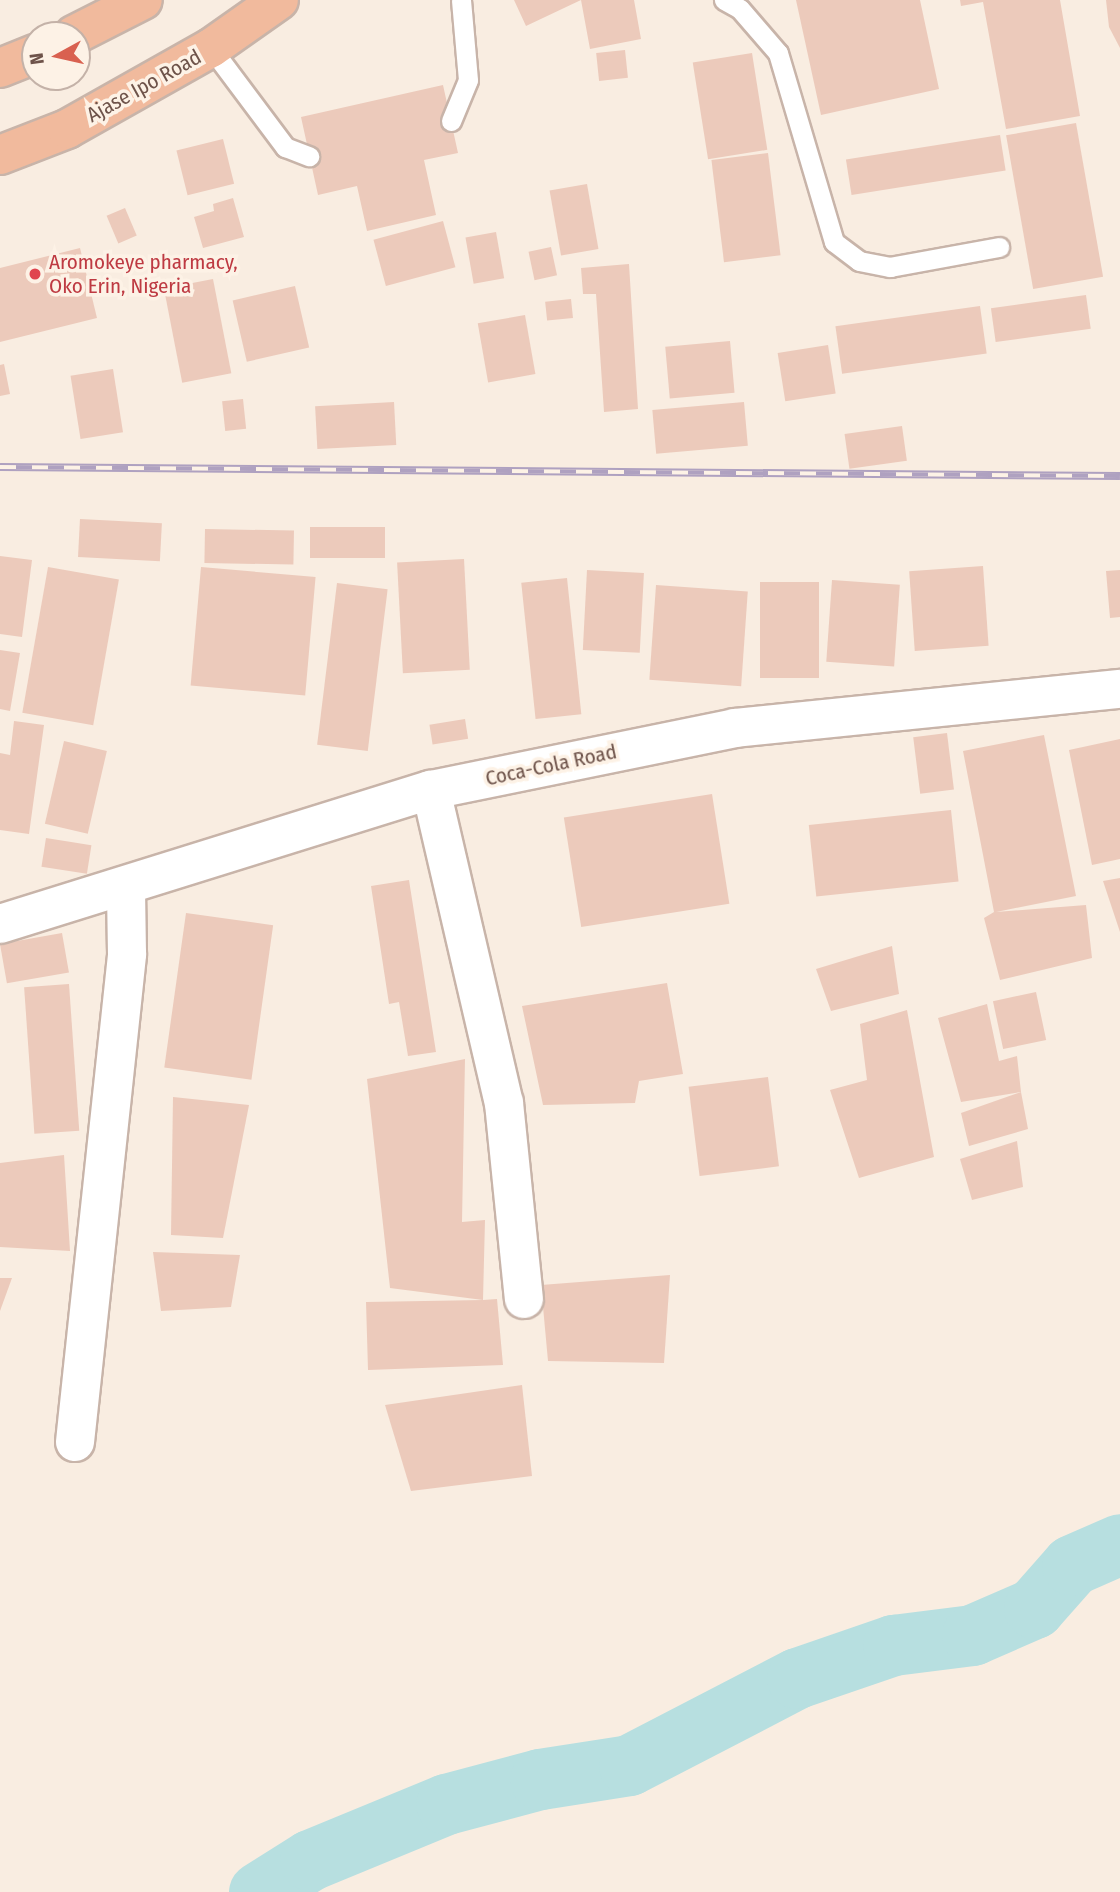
<!DOCTYPE html>
<style>
body{margin:0}
#map{position:relative;width:1120px;height:1892px;overflow:hidden;background:#f9ede1;font-family:"Fira Sans Condensed",sans-serif}
div>[style]{position:absolute}
[style*='--x']{left:calc(var(--x)*1px);top:calc(var(--y)*1px);width:calc(var(--w)*1px);rotate:calc(var(--a)*1deg)}
.river>*{height:61px;margin:-30.5px;padding:0 30.5px;transform-origin:30.5px;border-radius:30.5px;background:#b7dfe0}
.building>*{inset:0;background:#eccabb;transform-origin:0 0}
.roads{filter:drop-shadow(2px 0 #c8b4a9) drop-shadow(-2px 0 #c8b4a9) drop-shadow(0 2px #c8b4a9) drop-shadow(0 -2px #c8b4a9)}
.service>*{height:19px;margin:-9.5px;padding:0 9.5px;transform-origin:9.5px;border-radius:9.5px;background:#fff}
.minor>*{height:38px;margin:-19px;padding:0 19px;transform-origin:19px;border-radius:19px;background:#fff}
.tertiary>*{height:38px;margin:-19px;padding:0 19px;transform-origin:19px;border-radius:19px;background:#fff}
.trunk>*{height:38px;margin:-19px;padding:0 19px;transform-origin:19px;border-radius:19px;background:#f1ba9d}
.rail>*{height:8px;margin-top:-4px;transform-origin:0;background:repeating-linear-gradient(90deg,#fdf2e6 0 16px,#afa1c0 0 32px);box-sizing:border-box;border-block:2px solid #afa1c0}
.dots>*{width:19px;height:19px;translate:-50% -50%;box-sizing:border-box;border:4px solid #fdf2e6;border-radius:50%}
span{translate:-50% -50%;white-space:nowrap;text-align:center;line-height:1.15;-webkit-text-stroke:7px #fdf2e6;paint-order:stroke}
.street-label{font-size:21px;color:#6e534a}
.health-label{font-size:21px;color:#be3a42}
.left{translate:0 -50%;text-align:left}
.north{position:absolute;left:21px;top:21px;width:70px;height:70px;box-sizing:border-box;background:#fdf2e6;border:2px solid #c4b2a8;border-radius:50%;rotate:262deg;font-size:19px;font-weight:700;line-height:28px;text-align:center;color:#6e534a}
.north::after{content:'';display:block;margin:auto;width:24px;height:32px;background:#d96150;clip-path:polygon(50% 0,100% 100%,50% 72%,0 100%)}
</style>
<div id="map">
<div class="river">
<div style="--x:259;--y:1892;--w:60;--a:-32.1"></div>
<div style="--x:310;--y:1860;--w:147;--a:-22.4"></div>
<div style="--x:446;--y:1804;--w:97;--a:-14.9"></div>
<div style="--x:540;--y:1779;--w:90;--a:-8.9"></div>
<div style="--x:629;--y:1765;--w:189;--a:-27.4"></div>
<div style="--x:797;--y:1678;--w:102;--a:-19"></div>
<div style="--x:893;--y:1645;--w:80;--a:-7.2"></div>
<div style="--x:972;--y:1635;--w:68;--a:-23.5"></div>
<div style="--x:1034;--y:1608;--w:57;--a:-48.5"></div>
<div style="--x:1072;--y:1565;--w:52;--a:-23.6"></div>
</div>
<div class="building">
<div style="clip-path:polygon(514px 0,634px 0,641px 39px,590px 49px,581px 0,526px 26px)"></div>
<div style="clip-path:polygon(796px 0,920px 0,939px 89px,821px 115px)"></div>
<div style="clip-path:polygon(960px 0,1060px 0,1080px 116px,1006px 129px,983px 2px,961px 6px)"></div>
<div style="clip-path:polygon(1106px 0,1120px 0,1120px 48px,1109px 27px)"></div>
<div style="left:625px;top:50px;width:28px;height:29px;rotate:84deg"></div>
<div style="left:752px;top:53px;width:98px;height:60px;rotate:81deg"></div>
<div style="clip-path:polygon(443px 85px,458px 153px,424px 160px,436px 215px,367px 231px,357px 186px,318px 195px,301px 117px)"></div>
<div style="left:1076px;top:123px;width:156px;height:71px;rotate:80deg"></div>
<div style="left:1000px;top:135px;width:36px;height:156px;rotate:81deg"></div>
<div style="left:223px;top:139px;width:46px;height:48px;rotate:76deg"></div>
<div style="left:768px;top:153px;width:103px;height:57px;rotate:83deg"></div>
<div style="left:587px;top:184px;width:66px;height:38px;rotate:80deg"></div>
<div style="clip-path:polygon(233px 198px,244px 237px,203px 248px,194px 217px,214px 211px,213px 204px)"></div>
<div style="left:125px;top:208px;width:30px;height:20px;rotate:67deg"></div>
<div style="left:443px;top:221px;width:48px;height:72px;rotate:75deg"></div>
<div style="left:496px;top:232px;width:47px;height:31px;rotate:80deg"></div>
<div style="left:551px;top:247px;width:29px;height:23px;rotate:78deg"></div>
<div style="clip-path:polygon(80px 248px,97px 318px,0 342px,0 268px)"></div>
<div style="clip-path:polygon(629px 264px,638px 409px,604px 412px,596px 294px,583px 294px,581px 268px)"></div>
<div style="left:213px;top:279px;width:96px;height:50px;rotate:79deg"></div>
<div style="left:295px;top:286px;width:63px;height:64px;rotate:77deg"></div>
<div style="left:1086px;top:295px;width:34px;height:96px;rotate:82deg"></div>
<div style="left:571px;top:299px;width:19px;height:26px;rotate:84deg"></div>
<div style="left:980px;top:306px;width:48px;height:146px;rotate:82deg"></div>
<div style="left:525px;top:315px;width:60px;height:48px;rotate:80deg"></div>
<div style="left:730px;top:341px;width:52px;height:65px;rotate:85deg"></div>
<div style="left:828px;top:345px;width:49px;height:51px;rotate:81deg"></div>
<div style="clip-path:polygon(4px 364px,10px 394px,0 396px,0 365px)"></div>
<div style="left:113px;top:369px;width:64px;height:43px;rotate:81deg"></div>
<div style="left:243px;top:399px;width:30px;height:21px;rotate:84deg"></div>
<div style="left:394px;top:402px;width:43px;height:79px;rotate:87deg"></div>
<div style="left:744px;top:402px;width:44px;height:92px;rotate:85deg"></div>
<div style="left:902px;top:426px;width:35px;height:58px;rotate:82deg"></div>
<div style="left:80px;top:519px;width:82px;height:38px;rotate:3deg"></div>
<div style="left:310px;top:527px;width:75px;height:31px"></div>
<div style="left:205px;top:529px;width:89px;height:34px;rotate:1deg"></div>
<div style="clip-path:polygon(0 556px,32px 560px,22px 637px,0 634px)"></div>
<div style="left:464px;top:559px;width:111px;height:67px;rotate:87deg"></div>
<div style="left:983px;top:566px;width:80px;height:74px;rotate:86deg"></div>
<div style="left:48px;top:567px;width:72px;height:148px;rotate:10deg"></div>
<div style="left:201px;top:567px;width:115px;height:119px;rotate:5deg"></div>
<div style="left:587px;top:570px;width:57px;height:80px;rotate:3deg"></div>
<div style="clip-path:polygon(1120px 570px,1120px 617px,1110px 618px,1106px 571px)"></div>
<div style="left:567px;top:578px;width:137px;height:46px;rotate:84deg"></div>
<div style="left:832px;top:580px;width:68px;height:82px;rotate:4deg"></div>
<div style="left:760px;top:582px;width:59px;height:96px"></div>
<div style="left:337px;top:583px;width:51px;height:163px;rotate:7deg"></div>
<div style="left:656px;top:585px;width:92px;height:95px;rotate:4deg"></div>
<div style="clip-path:polygon(0 650px,20px 653px,10px 711px,0 709px)"></div>
<div style="left:465px;top:719px;width:20px;height:36px;rotate:81deg"></div>
<div style="clip-path:polygon(14px 721px,44px 725px,29px 834px,0 830px,0 753px,10px 755px)"></div>
<div style="left:947px;top:733px;width:57px;height:34px;rotate:83deg"></div>
<div style="clip-path:polygon(1044px 735px,1076px 896px,996px 912px,1086px 905px,1092px 958px,1000px 980px,984px 918px,994px 912px,963px 751px)"></div>
<div style="clip-path:polygon(1120px 739px,1120px 859px,1092px 865px,1069px 750px)"></div>
<div style="left:64px;top:741px;width:44px;height:85px;rotate:13deg"></div>
<div style="left:712px;top:794px;width:111px;height:150px;rotate:81deg"></div>
<div style="left:951px;top:810px;width:72px;height:143px;rotate:84deg"></div>
<div style="left:46px;top:838px;width:46px;height:29px;rotate:9deg"></div>
<div style="clip-path:polygon(1120px 878px,1120px 932px,1103px 881px)"></div>
<div style="clip-path:polygon(409px 880px,436px 1052px,408px 1056px,399px 1002px,389px 1004px,371px 886px)"></div>
<div style="left:186px;top:913px;width:88px;height:156px;rotate:8deg"></div>
<div style="left:62px;top:933px;width:40px;height:63px;rotate:80deg"></div>
<div style="clip-path:polygon(892px 946px,899px 994px,831px 1011px,816px 969px)"></div>
<div style="clip-path:polygon(667px 983px,683px 1074px,639px 1081px,635px 1103px,543px 1105px,522px 1006px)"></div>
<div style="left:69px;top:984px;width:147px;height:45px;rotate:86deg"></div>
<div style="left:1036px;top:992px;width:49px;height:44px;rotate:78deg"></div>
<div style="clip-path:polygon(987px 1004px,999px 1061px,1017px 1056px,1021px 1092px,961px 1102px,938px 1018px)"></div>
<div style="clip-path:polygon(907px 1010px,934px 1157px,859px 1178px,830px 1090px,867px 1080px,860px 1024px)"></div>
<div style="clip-path:polygon(465px 1059px,462px 1222px,485px 1220px,483px 1300px,497px 1299px,503px 1365px,368px 1370px,366px 1302px,483px 1300px,390px 1288px,367px 1079px)"></div>
<div style="left:768px;top:1077px;width:90px;height:80px;rotate:83deg"></div>
<div style="clip-path:polygon(1021px 1092px,1028px 1129px,969px 1146px,961px 1113px)"></div>
<div style="clip-path:polygon(173px 1097px,249px 1105px,223px 1238px,171px 1235px)"></div>
<div style="clip-path:polygon(1017px 1141px,1023px 1187px,972px 1200px,960px 1159px)"></div>
<div style="clip-path:polygon(64px 1155px,70px 1251px,0 1247px,0 1163px)"></div>
<div style="clip-path:polygon(153px 1252px,240px 1255px,231px 1307px,161px 1311px)"></div>
<div style="clip-path:polygon(670px 1275px,664px 1363px,548px 1361px,541px 1285px)"></div>
<div style="clip-path:polygon(0 1278px,12px 1278px,0 1311px)"></div>
<div style="clip-path:polygon(522px 1385px,532px 1476px,411px 1491px,385px 1405px)"></div>
</div>
<div class="roads">
<div class="service">
<div style="--x:724;--y:0;--w:18;--a:29"></div>
<div style="--x:740;--y:9;--w:58;--a:49.2"></div>
<div style="--x:778;--y:53;--w:197;--a:73.5"></div>
<div style="--x:834;--y:242;--w:31;--a:37"></div>
<div style="--x:859;--y:261;--w:32;--a:11"></div>
<div style="--x:890;--y:267;--w:111;--a:-10.4"></div>
<div style="--x:211;--y:48;--w:124;--a:53.2"></div>
<div style="--x:285;--y:147;--w:26;--a:21"></div>
<div style="--x:451;--y:121;--w:44;--a:-67.5"></div>
<div style="--x:468;--y:80;--w:80;--a:-95"></div>
</div>
<div class="minor">
<div style="--x:431;--y:790;--w:321;--a:76.9"></div>
<div style="--x:504;--y:1103;--w:197;--a:84.2"></div>
<div style="--x:75;--y:1442;--w:491;--a:-83.9"></div>
<div style="--x:127;--y:954;--w:66;--a:-90.9"></div>
</div>
<div class="tertiary">
<div style="--x:0;--y:924;--w:451;--a:-17.3"></div>
<div style="--x:431;--y:790;--w:310;--a:-11.5"></div>
<div style="--x:735;--y:728;--w:387;--a:-5.8"></div>
</div>
<div class="trunk">
<div style="--x:74;--y:35;--w:77;--a:-26.9"></div>
<div style="--x:0;--y:68;--w:38;--a:-22"></div>
<div style="--x:0;--y:155;--w:72;--a:-21.2"></div>
<div style="--x:67;--y:129;--w:165;--a:-29.4"></div>
<div style="--x:211;--y:48;--w:83;--a:-35.2"></div>
</div>
</div>
<div class="rail">
<div style="--x:0;--y:467;--w:1120;--a:0.46"></div>
</div>
<div class="dots">
<div style="left:35px;top:274px;background:#e0444e"></div>
</div>
<div class="street-label">
<span style="left:144px;top:86px;rotate:-29deg">Ajase Ipo Road</span>
<span style="left:551px;top:765px;rotate:-12deg">Coca-Cola Road</span>
</div>
<div class="health-label">
<span class="left" style="left:49px;top:274px">Aromokeye pharmacy,<br>Oko Erin, Nigeria</span>
</div>
<div class="north">N</div>
</div>
